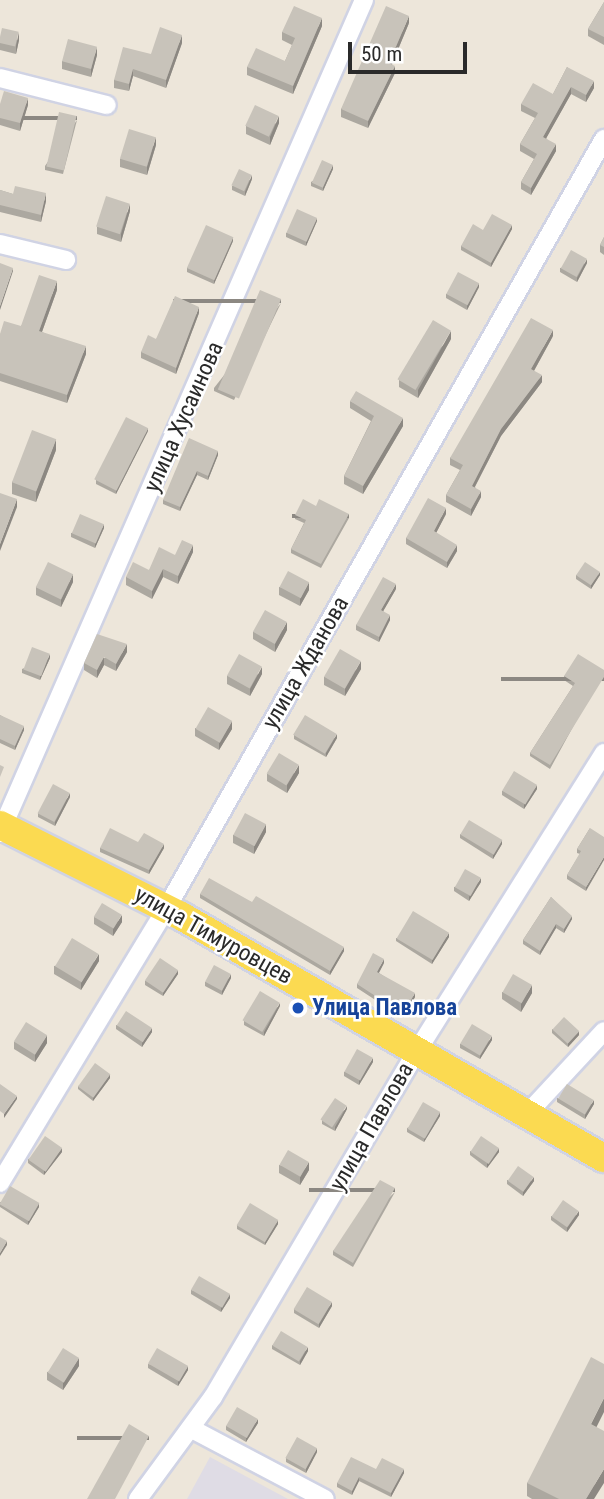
<!DOCTYPE html>
<meta charset="utf-8">
<style>
body{margin:0}
#map{position:relative;width:604px;height:1499px;overflow:hidden;background:#ede6da;font-family:"Roboto Condensed",sans-serif}
div>[style]{position:absolute}
[style*='--x']{left:calc(var(--x)*1px);top:calc(var(--y)*1px);width:calc(var(--w)*1px);rotate:calc(var(--a)*1deg)}
.industrial>*{inset:0;background:#dfdce5}
.roads{filter:drop-shadow(2px 0 #d0d3e4) drop-shadow(-2px 0 #d0d3e4) drop-shadow(0 2px #d0d3e4) drop-shadow(0 -2px #d0d3e4)}
.street>*{height:18px;margin:-9px;padding:0 9px;transform-origin:9px;border-radius:9px;background:#fff}
.primary>*{height:28px;margin:-14px;padding:0 14px;transform-origin:14px;border-radius:14px;background:#fbda51}
.wall>*{inset:0;background:#aca8a0}
.shaded-wall>*{inset:0;background:#8c8882;transform-origin:0 0}
.building>*{inset:0;background:#c8c3ba;transform-origin:0 0}
.dots>*{width:19px;height:19px;translate:-50% -50%;box-sizing:border-box;border:4px solid #fff;border-radius:50%}
span{translate:-50% -50%;white-space:nowrap;text-align:center;line-height:1.15;-webkit-text-stroke:5px #fff;paint-order:stroke}
.street-label{font-size:23px;color:#2a2a2a}
.transit-label{font-size:23px;color:#164399;font-weight:700}
.left{translate:0 -50%;text-align:left}
.scale{position:absolute;left:348px;top:42px;width:119px;height:32px;box-sizing:border-box;border:4px solid #2a2a2a;border-top:0;padding-left:9px;font-size:21px;line-height:24px;white-space:nowrap;color:#2a2a2a;-webkit-text-stroke:5px #fff;paint-order:stroke}
</style>
<div id="map">
<div class="industrial">
<div style="clip-path:polygon(210px 1457px,288px 1499px,187px 1499px)"></div>
</div>
<div class="roads">
<div class="street">
<div style="--x:0;--y:78;--w:110;--a:14.2"></div>
<div style="--x:0;--y:244;--w:68;--a:13.6"></div>
<div style="--x:0;--y:833;--w:909;--a:-66.4"></div>
<div style="--x:527;--y:1114;--w:113;--a:-47.1"></div>
<div style="--x:0;--y:1183;--w:320;--a:-58.8"></div>
<div style="--x:166;--y:909;--w:886;--a:-60.37"></div>
<div style="--x:192;--y:1429;--w:150;--a:27.8"></div>
<div style="--x:138;--y:1499;--w:127;--a:-53.7"></div>
<div style="--x:213;--y:1397;--w:402;--a:-59.5"></div>
<div style="--x:417;--y:1051;--w:352;--a:-57.9"></div>
</div>
<div class="primary">
<div style="--x:0;--y:825;--w:203;--a:26.7"></div>
<div style="--x:181;--y:916;--w:487;--a:29.8"></div>
</div>
</div>
<div class="wall">
<div style="clip-path:polygon(604px 2px,604px 45px,588px 36px,588px 29px)"></div>
<div style="clip-path:polygon(409px 23px,392px 64px,395px 73px,368px 128px,341px 117px,341px 109px)"></div>
<div style="clip-path:polygon(322px 26px,293px 94px,247px 75px,247px 67px,285px 61px,292px 45px,282px 40px,282px 32px)"></div>
<div style="clip-path:polygon(0 37px,19px 40px,16px 54px,0 50px)"></div>
<div style="clip-path:polygon(182px 43px,166px 88px,133px 76px,129px 91px,114px 88px,114px 80px,151px 54px)"></div>
<div style="clip-path:polygon(97px 55px,91px 77px,62px 69px,62px 61px)"></div>
<div style="clip-path:polygon(567px 67px,594px 88px,586px 102px,571px 94px,546px 138px,556px 151px,531px 195px,521px 189px,521px 182px,534px 159px,520px 151px,520px 144px,535px 118px,521px 111px,521px 104px,553px 94px)"></div>
<div style="clip-path:polygon(0 104px,28px 105px,20px 131px,0 125px)"></div>
<div style="clip-path:polygon(77px 120px,63px 174px,45px 170px,45px 166px)"></div>
<div style="clip-path:polygon(279px 123px,270px 145px,246px 134px,246px 126px)"></div>
<div style="clip-path:polygon(156px 145px,147px 175px,120px 167px,120px 159px)"></div>
<div style="clip-path:polygon(333px 169px,323px 191px,311px 186px,311px 182px)"></div>
<div style="clip-path:polygon(252px 179px,245px 196px,232px 190px,232px 186px)"></div>
<div style="clip-path:polygon(0 190px,13px 194px,46px 201px,41px 222px,0 212px)"></div>
<div style="clip-path:polygon(130px 211px,121px 242px,97px 234px,97px 227px)"></div>
<div style="clip-path:polygon(317px 221px,306px 246px,286px 237px,286px 233px)"></div>
<div style="clip-path:polygon(512px 229px,491px 267px,461px 250px,461px 246px,483px 230px)"></div>
<div style="clip-path:polygon(604px 237px,604px 255px,600px 252px,600px 245px)"></div>
<div style="clip-path:polygon(233px 241px,214px 284px,187px 272px,187px 268px)"></div>
<div style="clip-path:polygon(587px 263px,577px 282px,560px 272px,560px 268px)"></div>
<div style="clip-path:polygon(479px 287px,467px 310px,446px 298px,446px 294px)"></div>
<div style="clip-path:polygon(57px 290px,42px 332px,86px 354px,67px 403px,0 381px,0 334px,21px 326px)"></div>
<div style="clip-path:polygon(281px 303px,234px 400px,214px 391px,214px 388px)"></div>
<div style="clip-path:polygon(199px 313px,176px 374px,141px 358px,141px 352px,156px 339px)"></div>
<div style="clip-path:polygon(553px 336px,534px 371px,542px 382px,501px 436px,475px 487px,481px 497px,471px 516px,446px 502px,446px 495px,460px 470px,450px 465px,450px 458px)"></div>
<div style="clip-path:polygon(451px 339px,418px 398px,399px 387px,399px 380px)"></div>
<div style="clip-path:polygon(350px 401px,403px 426px,363px 494px,344px 484px,344px 476px,371px 421px,350px 408px)"></div>
<div style="clip-path:polygon(148px 431px,116px 494px,96px 484px,96px 480px)"></div>
<div style="clip-path:polygon(56px 450px,36px 502px,12px 494px,12px 482px)"></div>
<div style="clip-path:polygon(218px 451px,218px 455px,208px 480px,197px 475px,180px 511px,163px 504px,163px 500px)"></div>
<div style="clip-path:polygon(446px 514px,436px 533px,457px 551px,447px 568px,406px 544px,406px 538px)"></div>
<div style="clip-path:polygon(295px 515px,349px 518px,321px 568px,291px 553px,291px 549px,304px 523px,295px 519px)"></div>
<div style="clip-path:polygon(104px 528px,95px 548px,71px 537px,71px 533px)"></div>
<div style="clip-path:polygon(193px 552px,178px 584px,163px 577px,152px 599px,126px 585px,126px 577px,149px 570px,175px 555px)"></div>
<div style="clip-path:polygon(576px 575px,600px 575px,591px 589px,576px 579px)"></div>
<div style="clip-path:polygon(73px 582px,61px 607px,36px 595px,36px 587px)"></div>
<div style="clip-path:polygon(279px 587px,309px 590px,300px 606px,279px 595px)"></div>
<div style="clip-path:polygon(396px 589px,383px 611px,390px 620px,379px 642px,356px 630px,356px 625px)"></div>
<div style="clip-path:polygon(287px 630px,275px 652px,253px 639px,253px 632px)"></div>
<div style="clip-path:polygon(127px 652px,116px 671px,104px 665px,97px 678px,84px 670px,84px 663px)"></div>
<div style="clip-path:polygon(50px 658px,40px 680px,22px 673px,22px 669px)"></div>
<div style="clip-path:polygon(361px 669px,345px 696px,324px 685px,324px 677px)"></div>
<div style="clip-path:polygon(604px 670px,550px 769px,530px 756px,530px 753px,573px 686px,564px 680px,564px 676px)"></div>
<div style="clip-path:polygon(262px 674px,250px 696px,227px 684px,227px 676px)"></div>
<div style="clip-path:polygon(0 715px,24px 730px,15px 750px,0 743px)"></div>
<div style="clip-path:polygon(195px 728px,232px 729px,219px 750px,195px 736px)"></div>
<div style="clip-path:polygon(294px 735px,337px 738px,326px 757px,294px 739px)"></div>
<div style="clip-path:polygon(299px 773px,287px 793px,267px 781px,267px 774px)"></div>
<div style="clip-path:polygon(537px 789px,524px 809px,502px 795px,502px 791px)"></div>
<div style="clip-path:polygon(70px 797px,55px 826px,38px 817px,38px 813px)"></div>
<div style="clip-path:polygon(590px 828px,586px 891px,567px 879px,567px 875px,580px 854px,577px 853px,577px 849px)"></div>
<div style="clip-path:polygon(266px 832px,254px 854px,233px 843px,233px 835px)"></div>
<div style="clip-path:polygon(460px 834px,502px 844px,493px 859px,460px 838px)"></div>
<div style="clip-path:polygon(138px 842px,164px 848px,149px 874px,100px 852px,100px 848px)"></div>
<div style="clip-path:polygon(481px 882px,469px 901px,454px 891px,454px 887px)"></div>
<div style="clip-path:polygon(200px 894px,252px 902px,344px 951px,330px 975px,200px 898px)"></div>
<div style="clip-path:polygon(551px 897px,572px 919px,564px 933px,556px 928px,540px 955px,523px 944px,523px 940px)"></div>
<div style="clip-path:polygon(94px 917px,122px 922px,113px 936px,94px 924px)"></div>
<div style="clip-path:polygon(449px 937px,432px 964px,396px 941px,396px 938px)"></div>
<div style="clip-path:polygon(99px 961px,81px 990px,54px 974px,54px 966px)"></div>
<div style="clip-path:polygon(384px 963px,379px 973px,415px 997px,403px 1018px,357px 988px,357px 984px)"></div>
<div style="clip-path:polygon(178px 974px,163px 996px,145px 985px,145px 981px)"></div>
<div style="clip-path:polygon(231px 978px,222px 995px,205px 986px,205px 982px)"></div>
<div style="clip-path:polygon(502px 992px,532px 993px,521px 1012px,502px 999px)"></div>
<div style="clip-path:polygon(280px 1006px,264px 1036px,244px 1025px,244px 1021px)"></div>
<div style="clip-path:polygon(116px 1025px,152px 1032px,142px 1047px,116px 1029px)"></div>
<div style="clip-path:polygon(552px 1029px,579px 1035px,568px 1047px,552px 1033px)"></div>
<div style="clip-path:polygon(492px 1040px,480px 1059px,460px 1048px,460px 1044px)"></div>
<div style="clip-path:polygon(14px 1042px,47px 1043px,35px 1062px,14px 1049px)"></div>
<div style="clip-path:polygon(373px 1062px,359px 1085px,344px 1076px,344px 1072px)"></div>
<div style="clip-path:polygon(110px 1078px,93px 1101px,78px 1089px,78px 1086px)"></div>
<div style="clip-path:polygon(557px 1098px,594px 1104px,585px 1119px,557px 1102px)"></div>
<div style="clip-path:polygon(347px 1109px,335px 1131px,322px 1124px,322px 1120px)"></div>
<div style="clip-path:polygon(440px 1116px,424px 1142px,407px 1132px,407px 1128px)"></div>
<div style="clip-path:polygon(470px 1151px,499px 1152px,487px 1168px,470px 1155px)"></div>
<div style="clip-path:polygon(62px 1152px,44px 1175px,28px 1163px,28px 1159px)"></div>
<div style="clip-path:polygon(279px 1165px,309px 1170px,300px 1185px,279px 1173px)"></div>
<div style="clip-path:polygon(507px 1180px,534px 1181px,523px 1196px,507px 1184px)"></div>
<div style="clip-path:polygon(395px 1192px,353px 1267px,333px 1255px,333px 1251px)"></div>
<div style="clip-path:polygon(0 1202px,39px 1207px,28px 1225px,0 1207px)"></div>
<div style="clip-path:polygon(579px 1215px,567px 1232px,551px 1220px,551px 1216px)"></div>
<div style="clip-path:polygon(278px 1224px,265px 1245px,237px 1229px,237px 1225px)"></div>
<div style="clip-path:polygon(191px 1290px,230px 1298px,221px 1312px,191px 1294px)"></div>
<div style="clip-path:polygon(332px 1306px,319px 1328px,294px 1313px,294px 1309px)"></div>
<div style="clip-path:polygon(272px 1345px,308px 1351px,300px 1365px,272px 1349px)"></div>
<div style="clip-path:polygon(148px 1364px,188px 1370px,178px 1386px,148px 1368px)"></div>
<div style="clip-path:polygon(79px 1366px,63px 1390px,47px 1380px,47px 1372px)"></div>
<div style="clip-path:polygon(258px 1423px,246px 1442px,226px 1430px,226px 1426px)"></div>
<div style="clip-path:polygon(596px 1427px,594px 1499px,532px 1499px,527px 1496px,527px 1483px)"></div>
<div style="clip-path:polygon(317px 1452px,306px 1473px,286px 1462px,286px 1458px)"></div>
<div style="clip-path:polygon(376px 1469px,404px 1473px,391px 1497px,359px 1481px,352px 1495px,337px 1487px,337px 1483px)"></div>
</div>
<div class="shaded-wall">
<div style="clip-path:polygon(409px 16px,409px 23px,389px 71px,389px 63px)"></div>
<div style="clip-path:polygon(322px 18px,322px 26px,293px 94px,293px 86px)"></div>
<div style="clip-path:polygon(19px 32px,19px 40px,16px 54px,16px 46px)"></div>
<div style="clip-path:polygon(182px 35px,182px 43px,166px 88px,166px 80px)"></div>
<div style="clip-path:polygon(97px 47px,97px 55px,91px 77px,91px 69px)"></div>
<div style="clip-path:polygon(395px 66px,395px 73px,368px 128px,368px 121px)"></div>
<div style="clip-path:polygon(133px 69px,133px 76px,129px 91px,129px 84px)"></div>
<div style="clip-path:polygon(594px 81px,594px 88px,586px 102px,586px 95px)"></div>
<div style="clip-path:polygon(571px 87px,571px 94px,543px 144px,543px 137px)"></div>
<div style="clip-path:polygon(28px 98px,28px 105px,20px 131px,20px 123px)"></div>
<div style="left:77px;top:116px;width:4px;height:56px;rotate:90deg"></div>
<div style="clip-path:polygon(279px 116px,279px 123px,270px 145px,270px 137px)"></div>
<div style="clip-path:polygon(156px 137px,156px 145px,147px 175px,147px 167px)"></div>
<div style="clip-path:polygon(556px 144px,556px 151px,531px 195px,531px 188px)"></div>
<div style="clip-path:polygon(333px 165px,333px 169px,323px 191px,323px 187px)"></div>
<div style="clip-path:polygon(252px 175px,252px 179px,245px 196px,245px 192px)"></div>
<div style="clip-path:polygon(46px 193px,46px 201px,41px 222px,41px 215px)"></div>
<div style="clip-path:polygon(130px 204px,130px 211px,121px 242px,121px 234px)"></div>
<div style="clip-path:polygon(317px 218px,317px 221px,306px 246px,306px 242px)"></div>
<div style="clip-path:polygon(512px 225px,512px 229px,491px 267px,491px 263px)"></div>
<div style="clip-path:polygon(233px 237px,233px 241px,214px 284px,214px 280px)"></div>
<div style="clip-path:polygon(587px 259px,587px 263px,577px 282px,577px 278px)"></div>
<div style="clip-path:polygon(13px 268px,13px 271px,0 310px,0 306px)"></div>
<div style="clip-path:polygon(57px 281px,57px 290px,39px 340px,39px 331px)"></div>
<div style="clip-path:polygon(479px 283px,479px 287px,467px 310px,467px 306px)"></div>
<div style="left:281px;top:299px;width:4px;height:108px;rotate:90deg"></div>
<div style="clip-path:polygon(199px 307px,199px 313px,176px 374px,176px 368px)"></div>
<div style="clip-path:polygon(553px 330px,553px 336px,531px 376px,531px 369px)"></div>
<div style="clip-path:polygon(451px 331px,451px 339px,418px 398px,418px 390px)"></div>
<div style="clip-path:polygon(86px 346px,86px 354px,67px 403px,67px 395px)"></div>
<div style="clip-path:polygon(542px 375px,542px 382px,501px 436px,472px 492px,472px 486px,501px 429px)"></div>
<div style="clip-path:polygon(403px 418px,403px 426px,363px 494px,363px 486px)"></div>
<div style="clip-path:polygon(148px 428px,148px 431px,116px 494px,116px 490px)"></div>
<div style="clip-path:polygon(56px 439px,56px 450px,36px 502px,36px 491px)"></div>
<div style="clip-path:polygon(218px 451px,218px 455px,208px 480px,208px 476px)"></div>
<div style="clip-path:polygon(197px 471px,197px 475px,180px 511px,180px 507px)"></div>
<div style="clip-path:polygon(481px 491px,481px 497px,471px 516px,471px 509px)"></div>
<div style="clip-path:polygon(17px 499px,17px 507px,0 551px,0 544px)"></div>
<div style="clip-path:polygon(446px 508px,446px 514px,434px 537px,434px 531px)"></div>
<div style="left:349px;top:514px;width:4px;height:57px;rotate:90deg"></div>
<div style="clip-path:polygon(104px 524px,104px 528px,95px 548px,95px 544px)"></div>
<div style="clip-path:polygon(193px 545px,193px 552px,178px 584px,178px 576px)"></div>
<div style="clip-path:polygon(457px 545px,457px 551px,447px 568px,447px 562px)"></div>
<div style="clip-path:polygon(163px 569px,163px 577px,152px 599px,152px 591px)"></div>
<div style="clip-path:polygon(600px 572px,600px 575px,591px 589px,591px 585px)"></div>
<div style="clip-path:polygon(73px 574px,73px 582px,61px 607px,61px 600px)"></div>
<div style="clip-path:polygon(309px 582px,309px 590px,300px 606px,300px 599px)"></div>
<div style="clip-path:polygon(396px 584px,396px 589px,381px 615px,381px 610px)"></div>
<div style="clip-path:polygon(390px 615px,390px 620px,379px 642px,379px 637px)"></div>
<div style="clip-path:polygon(287px 622px,287px 630px,275px 652px,275px 644px)"></div>
<div style="clip-path:polygon(127px 644px,127px 652px,116px 671px,116px 664px)"></div>
<div style="clip-path:polygon(50px 654px,50px 658px,40px 680px,40px 677px)"></div>
<div style="clip-path:polygon(104px 657px,104px 665px,97px 678px,97px 670px)"></div>
<div style="clip-path:polygon(361px 661px,361px 669px,345px 696px,345px 689px)"></div>
<div style="clip-path:polygon(262px 667px,262px 674px,250px 696px,250px 689px)"></div>
<div style="left:604px;top:677px;width:4px;height:103px;rotate:90deg"></div>
<div style="clip-path:polygon(232px 721px,232px 729px,219px 750px,219px 743px)"></div>
<div style="clip-path:polygon(24px 726px,24px 730px,15px 750px,15px 746px)"></div>
<div style="clip-path:polygon(337px 734px,337px 738px,326px 757px,326px 753px)"></div>
<div style="clip-path:polygon(299px 765px,299px 773px,287px 793px,287px 785px)"></div>
<div style="clip-path:polygon(537px 785px,537px 789px,524px 809px,524px 805px)"></div>
<div style="clip-path:polygon(70px 793px,70px 797px,55px 826px,55px 822px)"></div>
<div style="clip-path:polygon(266px 824px,266px 832px,254px 854px,254px 846px)"></div>
<div style="clip-path:polygon(502px 840px,502px 844px,493px 859px,493px 855px)"></div>
<div style="clip-path:polygon(164px 844px,164px 848px,149px 874px,149px 870px)"></div>
<div style="clip-path:polygon(604px 857px,604px 860px,586px 891px,586px 887px)"></div>
<div style="clip-path:polygon(481px 878px,481px 882px,469px 901px,469px 897px)"></div>
<div style="clip-path:polygon(122px 915px,122px 922px,113px 936px,113px 929px)"></div>
<div style="clip-path:polygon(572px 916px,572px 919px,564px 933px,564px 929px)"></div>
<div style="clip-path:polygon(556px 924px,556px 928px,540px 955px,540px 951px)"></div>
<div style="clip-path:polygon(449px 933px,449px 937px,432px 964px,432px 960px)"></div>
<div style="clip-path:polygon(344px 947px,344px 951px,330px 975px,330px 971px)"></div>
<div style="clip-path:polygon(99px 954px,99px 961px,81px 990px,81px 983px)"></div>
<div style="clip-path:polygon(384px 959px,384px 963px,377px 976px,377px 972px)"></div>
<div style="clip-path:polygon(178px 970px,178px 974px,163px 996px,163px 992px)"></div>
<div style="clip-path:polygon(231px 974px,231px 978px,222px 995px,222px 991px)"></div>
<div style="clip-path:polygon(532px 985px,532px 993px,521px 1012px,521px 1004px)"></div>
<div style="clip-path:polygon(415px 993px,415px 997px,403px 1018px,403px 1014px)"></div>
<div style="clip-path:polygon(280px 1003px,280px 1006px,264px 1036px,264px 1032px)"></div>
<div style="clip-path:polygon(152px 1028px,152px 1032px,142px 1047px,142px 1043px)"></div>
<div style="clip-path:polygon(579px 1031px,579px 1035px,568px 1047px,568px 1043px)"></div>
<div style="clip-path:polygon(47px 1035px,47px 1043px,35px 1062px,35px 1054px)"></div>
<div style="clip-path:polygon(492px 1036px,492px 1040px,480px 1059px,480px 1056px)"></div>
<div style="clip-path:polygon(373px 1058px,373px 1062px,359px 1085px,359px 1081px)"></div>
<div style="clip-path:polygon(110px 1074px,110px 1078px,93px 1101px,93px 1097px)"></div>
<div style="clip-path:polygon(17px 1096px,17px 1099px,4px 1118px,4px 1114px)"></div>
<div style="clip-path:polygon(594px 1100px,594px 1104px,585px 1119px,585px 1115px)"></div>
<div style="clip-path:polygon(347px 1106px,347px 1109px,335px 1131px,335px 1127px)"></div>
<div style="clip-path:polygon(440px 1112px,440px 1116px,424px 1142px,424px 1138px)"></div>
<div style="clip-path:polygon(62px 1148px,62px 1152px,44px 1175px,44px 1171px)"></div>
<div style="clip-path:polygon(499px 1148px,499px 1152px,487px 1168px,487px 1164px)"></div>
<div style="clip-path:polygon(309px 1162px,309px 1170px,300px 1185px,300px 1177px)"></div>
<div style="clip-path:polygon(534px 1177px,534px 1181px,523px 1196px,523px 1192px)"></div>
<div style="left:395px;top:1188px;width:4px;height:86px;rotate:90deg"></div>
<div style="clip-path:polygon(39px 1203px,39px 1207px,28px 1225px,28px 1221px)"></div>
<div style="clip-path:polygon(579px 1211px,579px 1215px,567px 1232px,567px 1228px)"></div>
<div style="clip-path:polygon(278px 1220px,278px 1224px,265px 1245px,265px 1242px)"></div>
<div style="clip-path:polygon(7px 1241px,7px 1245px,0 1256px,0 1253px)"></div>
<div style="clip-path:polygon(230px 1294px,230px 1298px,221px 1312px,221px 1308px)"></div>
<div style="clip-path:polygon(332px 1302px,332px 1306px,319px 1328px,319px 1324px)"></div>
<div style="clip-path:polygon(308px 1347px,308px 1351px,300px 1365px,300px 1361px)"></div>
<div style="clip-path:polygon(79px 1358px,79px 1366px,63px 1390px,63px 1382px)"></div>
<div style="clip-path:polygon(188px 1366px,188px 1370px,178px 1386px,178px 1382px)"></div>
<div style="clip-path:polygon(604px 1398px,604px 1412px,591px 1438px,591px 1424px)"></div>
<div style="clip-path:polygon(258px 1419px,258px 1423px,246px 1442px,246px 1438px)"></div>
<div style="left:149px;top:1436px;width:4px;height:72px;rotate:90deg"></div>
<div style="clip-path:polygon(317px 1448px,317px 1452px,306px 1473px,306px 1469px)"></div>
<div style="clip-path:polygon(404px 1469px,404px 1473px,391px 1497px,391px 1493px)"></div>
<div style="clip-path:polygon(604px 1469px,604px 1483px,594px 1499px,586px 1499px)"></div>
<div style="clip-path:polygon(359px 1477px,359px 1481px,352px 1495px,352px 1491px)"></div>
</div>
<div class="building">
<div style="clip-path:polygon(604px 2px,604px 37px,588px 29px)"></div>
<div style="clip-path:polygon(294px 6px,322px 18px,293px 86px,247px 67px,256px 48px,285px 61px,295px 38px,282px 32px)"></div>
<div style="clip-path:polygon(386px 6px,409px 16px,389px 63px,395px 66px,368px 121px,341px 109px)"></div>
<div style="clip-path:polygon(160px 27px,182px 35px,166px 80px,133px 69px,129px 84px,114px 80px,123px 47px,151px 54px)"></div>
<div style="left:2px;top:28px;width:17px;height:15px;rotate:13deg"></div>
<div style="left:68px;top:39px;width:30px;height:23px;rotate:15deg"></div>
<div style="clip-path:polygon(567px 67px,594px 81px,586px 95px,571px 87px,543px 137px,556px 144px,531px 188px,521px 182px,537px 154px,520px 144px,538px 113px,521px 104px,533px 83px,553px 94px)"></div>
<div style="clip-path:polygon(4px 91px,28px 98px,20px 123px,0 118px,0 104px)"></div>
<div style="left:255px;top:105px;width:26px;height:23px;rotate:25deg"></div>
<div style="left:59px;top:112px;width:18px;height:56px;rotate:13deg"></div>
<div style="left:129px;top:129px;width:28px;height:31px;rotate:17deg"></div>
<div style="left:322px;top:160px;width:12px;height:25px;rotate:24deg"></div>
<div style="left:239px;top:169px;width:14px;height:18px;rotate:25deg"></div>
<div style="clip-path:polygon(15px 186px,46px 193px,41px 215px,0 205px,0 190px,13px 194px)"></div>
<div style="left:106px;top:196px;width:25px;height:32px;rotate:18deg"></div>
<div style="left:297px;top:209px;width:22px;height:26px;rotate:24deg"></div>
<div style="clip-path:polygon(492px 214px,512px 225px,491px 263px,461px 246px,473px 224px,483px 230px)"></div>
<div style="left:206px;top:225px;width:30px;height:47px;rotate:24deg"></div>
<div style="clip-path:polygon(604px 237px,604px 247px,600px 245px)"></div>
<div style="left:571px;top:250px;width:18px;height:21px;rotate:29deg"></div>
<div style="clip-path:polygon(0 263px,13px 268px,0 306px)"></div>
<div style="left:458px;top:272px;width:24px;height:25px;rotate:28deg"></div>
<div style="clip-path:polygon(39px 275px,57px 281px,39px 331px,86px 346px,67px 395px,0 373px,0 334px,4px 321px,21px 326px)"></div>
<div style="left:260px;top:290px;width:23px;height:108px;rotate:23deg"></div>
<div style="clip-path:polygon(175px 296px,199px 307px,176px 368px,141px 352px,148px 335px,156px 339px)"></div>
<div style="clip-path:polygon(531px 318px,553px 330px,531px 369px,542px 375px,501px 429px,472px 486px,481px 491px,471px 509px,446px 495px,463px 465px,450px 458px)"></div>
<div style="left:433px;top:320px;width:21px;height:69px;rotate:31deg"></div>
<div style="clip-path:polygon(356px 391px,403px 418px,363px 486px,344px 476px,374px 416px,350px 401px)"></div>
<div style="left:126px;top:417px;width:25px;height:70px;rotate:27deg"></div>
<div style="left:32px;top:430px;width:26px;height:56px;rotate:21deg"></div>
<div style="clip-path:polygon(189px 438px,218px 451px,208px 476px,197px 471px,180px 507px,163px 500px)"></div>
<div style="clip-path:polygon(0 493px,17px 499px,0 544px)"></div>
<div style="clip-path:polygon(428px 498px,446px 508px,434px 531px,457px 545px,447px 562px,406px 538px)"></div>
<div style="clip-path:polygon(303px 499px,316px 506px,319px 499px,349px 514px,321px 564px,291px 549px,306px 520px,295px 515px)"></div>
<div style="left:80px;top:514px;width:26px;height:21px;rotate:23deg"></div>
<div style="clip-path:polygon(182px 540px,193px 545px,178px 576px,163px 569px,152px 591px,126px 577px,133px 562px,149px 570px,159px 547px,175px 555px)"></div>
<div style="left:48px;top:562px;width:28px;height:28px;rotate:26deg"></div>
<div style="left:585px;top:562px;width:18px;height:16px;rotate:34deg"></div>
<div style="left:288px;top:571px;width:24px;height:18px;rotate:28deg"></div>
<div style="clip-path:polygon(383px 577px,396px 584px,381px 610px,390px 615px,379px 637px,356px 625px)"></div>
<div style="left:265px;top:610px;width:25px;height:25px;rotate:29deg"></div>
<div style="clip-path:polygon(97px 634px,127px 644px,116px 664px,104px 657px,97px 670px,84px 663px)"></div>
<div style="left:32px;top:647px;width:19px;height:24px;rotate:21deg"></div>
<div style="left:340px;top:649px;width:24px;height:32px;rotate:30deg"></div>
<div style="left:239px;top:654px;width:26px;height:25px;rotate:29deg"></div>
<div style="clip-path:polygon(578px 654px,604px 670px,604px 677px,550px 765px,530px 753px,575px 683px,564px 676px)"></div>
<div style="left:208px;top:707px;width:28px;height:25px;rotate:30deg"></div>
<div style="clip-path:polygon(0 715px,24px 726px,15px 746px,0 739px)"></div>
<div style="left:305px;top:715px;width:37px;height:23px;rotate:31deg"></div>
<div style="left:279px;top:753px;width:23px;height:24px;rotate:31deg"></div>
<div style="clip-path:polygon(0 765px,4px 767px,0 777px)"></div>
<div style="left:514px;top:771px;width:27px;height:23px;rotate:31deg"></div>
<div style="left:53px;top:784px;width:19px;height:33px;rotate:28deg"></div>
<div style="left:245px;top:813px;width:24px;height:25px;rotate:28deg"></div>
<div style="left:469px;top:820px;width:39px;height:17px;rotate:31deg"></div>
<div style="clip-path:polygon(110px 828px,138px 842px,144px 833px,164px 844px,149px 870px,100px 848px)"></div>
<div style="clip-path:polygon(590px 828px,604px 837px,604px 857px,586px 887px,567px 875px,581px 851px,577px 849px)"></div>
<div style="left:465px;top:869px;width:18px;height:21px;rotate:29deg"></div>
<div style="clip-path:polygon(209px 878px,252px 902px,256px 896px,344px 947px,330px 971px,200px 894px)"></div>
<div style="clip-path:polygon(551px 897px,572px 916px,564px 929px,556px 924px,540px 951px,523px 940px)"></div>
<div style="left:102px;top:903px;width:23px;height:16px;rotate:31deg"></div>
<div style="left:413px;top:911px;width:42px;height:32px;rotate:31deg"></div>
<div style="left:72px;top:938px;width:31px;height:33px;rotate:31deg"></div>
<div style="clip-path:polygon(373px 953px,384px 959px,377px 972px,415px 993px,403px 1014px,357px 984px)"></div>
<div style="left:160px;top:958px;width:22px;height:27px;rotate:34deg"></div>
<div style="left:214px;top:965px;width:19px;height:19px;rotate:28deg"></div>
<div style="left:513px;top:974px;width:22px;height:21px;rotate:30deg"></div>
<div style="left:260px;top:991px;width:23px;height:34px;rotate:31deg"></div>
<div style="left:126px;top:1011px;width:31px;height:17px;rotate:33deg"></div>
<div style="left:564px;top:1017px;width:21px;height:17px;rotate:43deg"></div>
<div style="left:26px;top:1022px;width:25px;height:23px;rotate:32deg"></div>
<div style="left:472px;top:1024px;width:23px;height:23px;rotate:31deg"></div>
<div style="left:357px;top:1049px;width:18px;height:26px;rotate:29deg"></div>
<div style="left:95px;top:1063px;width:19px;height:29px;rotate:36deg"></div>
<div style="clip-path:polygon(0 1084px,17px 1096px,4px 1114px,0 1111px)"></div>
<div style="left:567px;top:1084px;width:31px;height:17px;rotate:31deg"></div>
<div style="left:335px;top:1098px;width:14px;height:26px;rotate:34deg"></div>
<div style="left:423px;top:1102px;width:20px;height:31px;rotate:30deg"></div>
<div style="left:45px;top:1136px;width:21px;height:29px;rotate:35deg"></div>
<div style="left:481px;top:1136px;width:22px;height:19px;rotate:34deg"></div>
<div style="left:288px;top:1150px;width:24px;height:17px;rotate:30deg"></div>
<div style="left:518px;top:1166px;width:19px;height:18px;rotate:35deg"></div>
<div style="clip-path:polygon(380px 1180px,395px 1188px,353px 1263px,333px 1251px)"></div>
<div style="left:10px;top:1186px;width:34px;height:21px;rotate:30deg"></div>
<div style="left:563px;top:1200px;width:19px;height:20px;rotate:35deg"></div>
<div style="left:250px;top:1203px;width:33px;height:26px;rotate:31deg"></div>
<div style="clip-path:polygon(0 1237px,7px 1241px,0 1253px)"></div>
<div style="left:199px;top:1276px;width:36px;height:16px;rotate:30deg"></div>
<div style="left:307px;top:1287px;width:29px;height:26px;rotate:31deg"></div>
<div style="left:281px;top:1331px;width:31px;height:17px;rotate:31deg"></div>
<div style="left:63px;top:1348px;width:19px;height:29px;rotate:32deg"></div>
<div style="left:157px;top:1348px;width:36px;height:18px;rotate:30deg"></div>
<div style="clip-path:polygon(591px 1357px,604px 1364px,604px 1398px,591px 1424px,604px 1431px,604px 1469px,586px 1499px,559px 1499px,527px 1483px)"></div>
<div style="left:237px;top:1407px;width:24px;height:22px;rotate:30deg"></div>
<div style="clip-path:polygon(129px 1424px,149px 1436px,115px 1499px,87px 1499px)"></div>
<div style="left:297px;top:1437px;width:23px;height:24px;rotate:29deg"></div>
<div style="clip-path:polygon(351px 1457px,376px 1469px,382px 1458px,404px 1469px,391px 1493px,359px 1477px,352px 1491px,337px 1483px)"></div>
</div>
<div class="dots">
<div style="left:298px;top:1008px;background:#1a4fb4"></div>
</div>
<div class="street-label">
<span style="left:184px;top:417px;rotate:-66deg">улица Хусаинова</span>
<span style="left:306px;top:663px;rotate:-60deg">улица Жданова</span>
<span style="left:213px;top:936px;rotate:29deg">улица Тимуровцев</span>
<span style="left:372px;top:1127px;rotate:-60deg">улица Павлова</span>
</div>
<div class="transit-label">
<span class="left" style="left:312px;top:1008px">Улица Павлова</span>
</div>
<div class="scale">50 m</div>
</div>
